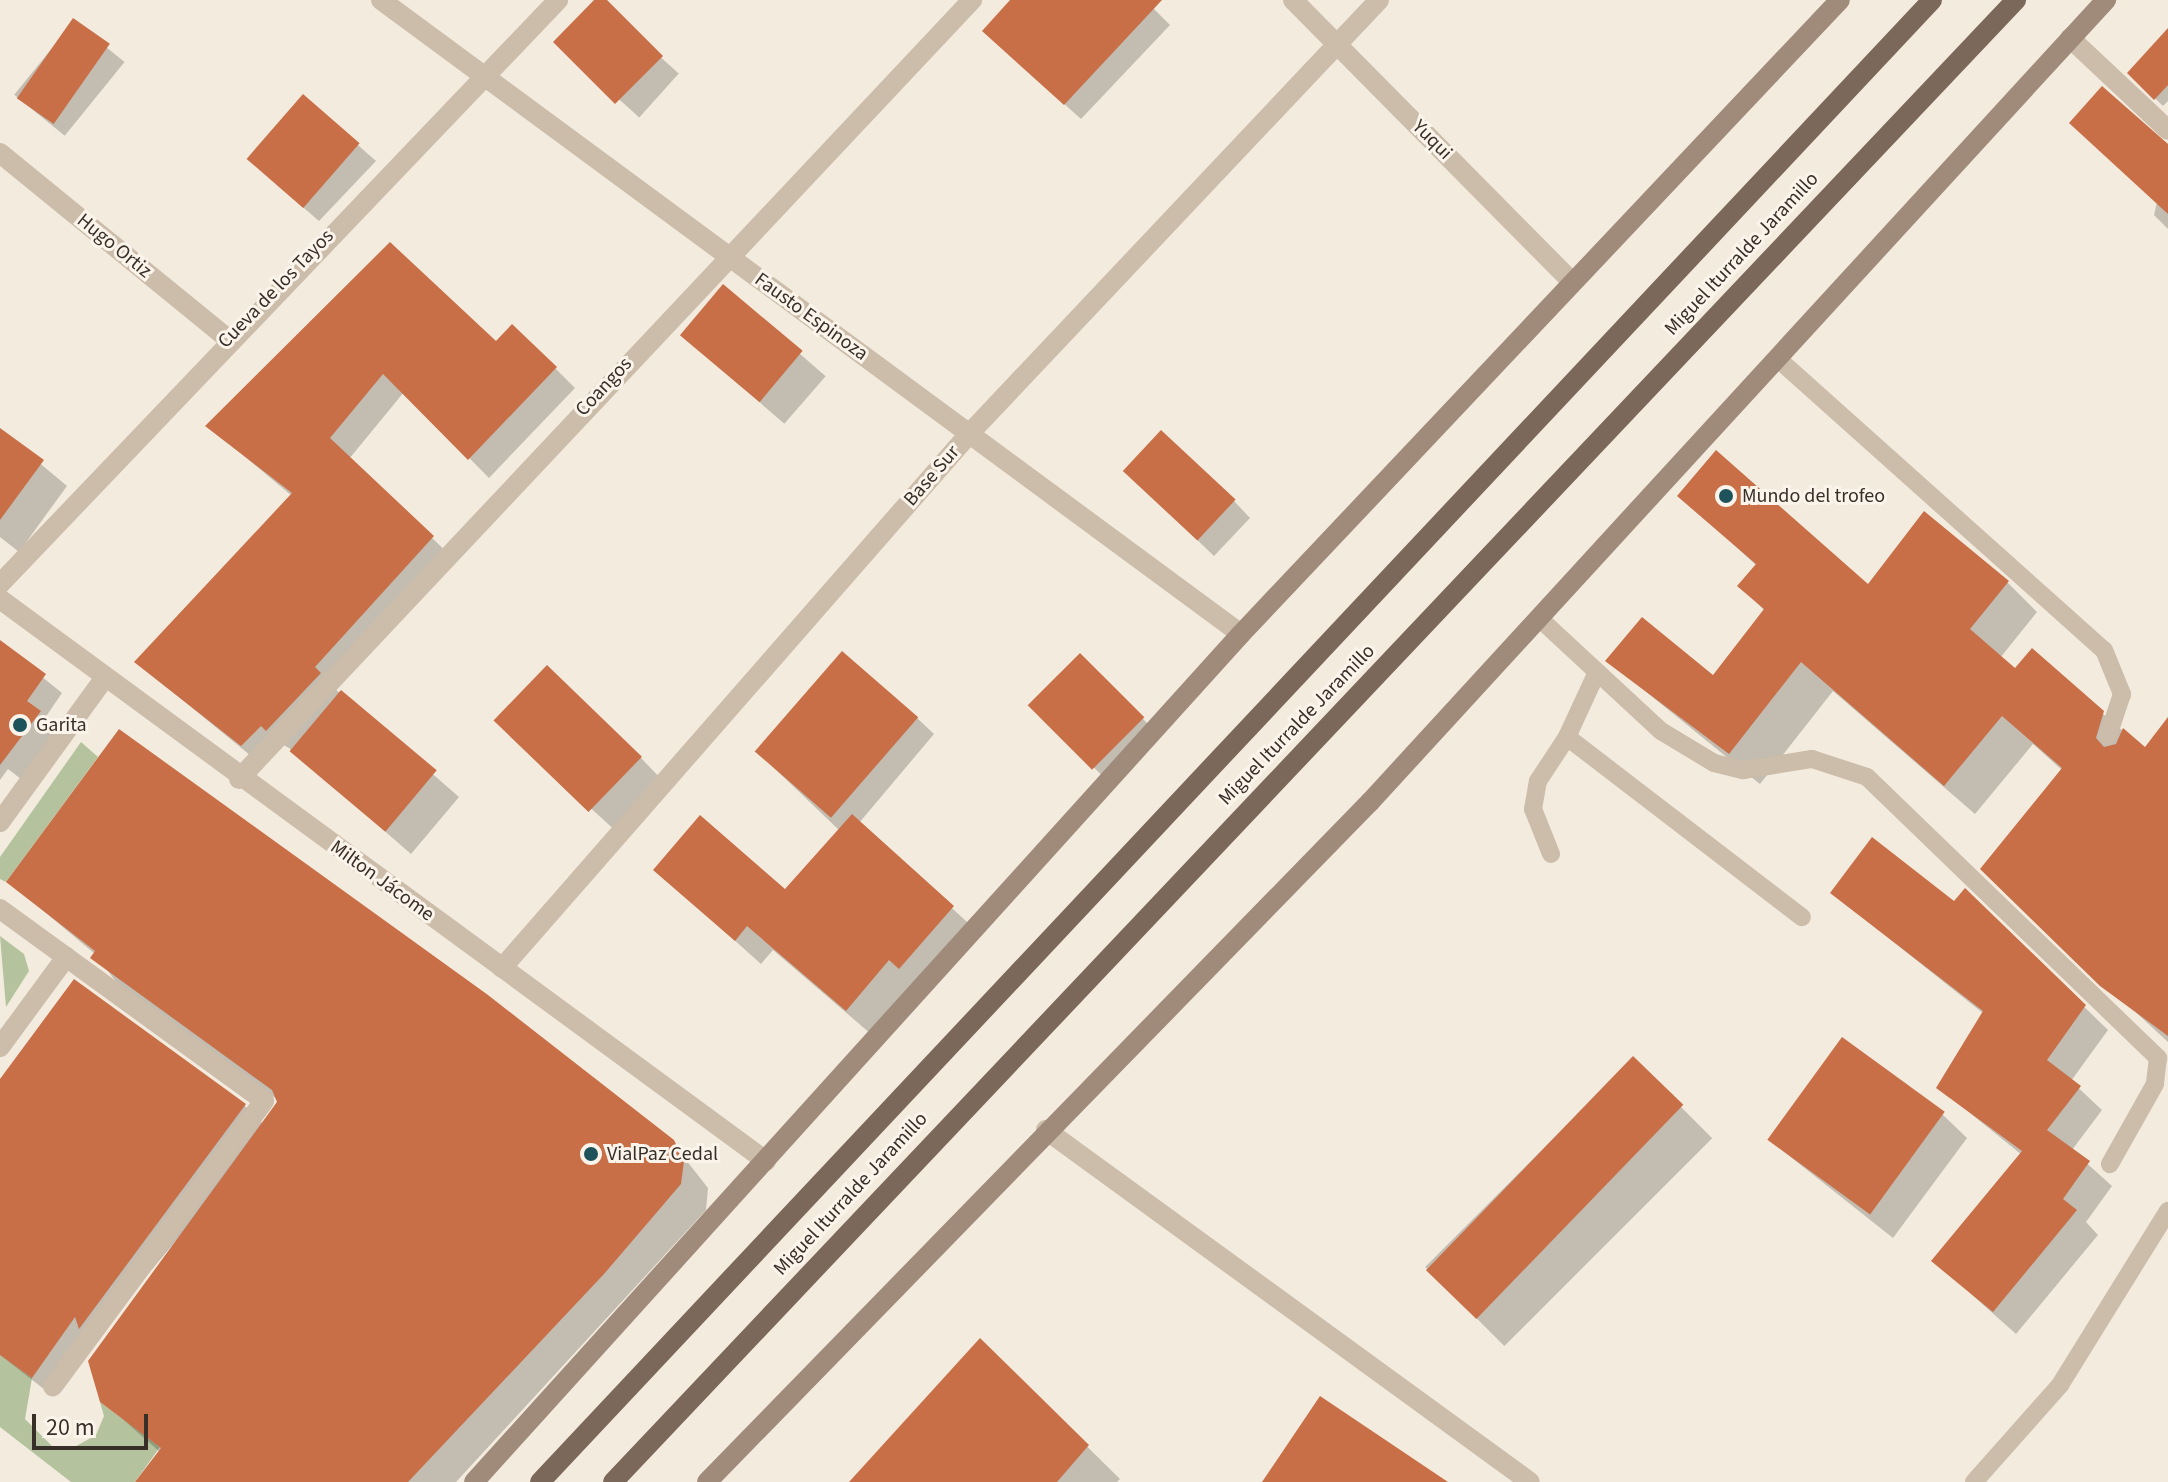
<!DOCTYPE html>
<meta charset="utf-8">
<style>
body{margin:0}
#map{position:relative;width:2168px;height:1482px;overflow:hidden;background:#f3ebde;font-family:"Source Sans 3",sans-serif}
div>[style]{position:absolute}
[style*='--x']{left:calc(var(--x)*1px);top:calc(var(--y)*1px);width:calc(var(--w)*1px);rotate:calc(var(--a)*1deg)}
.green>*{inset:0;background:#b4c39e}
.shadow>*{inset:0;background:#0003;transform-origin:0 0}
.building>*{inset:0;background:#c86f48;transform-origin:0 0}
.service>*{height:18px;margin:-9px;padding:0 9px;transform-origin:9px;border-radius:9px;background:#ccbcaa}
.minor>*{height:20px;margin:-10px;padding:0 10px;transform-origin:10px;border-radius:10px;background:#ccbcaa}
.secondary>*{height:20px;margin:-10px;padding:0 10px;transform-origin:10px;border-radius:10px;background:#a08b7b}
.primary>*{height:20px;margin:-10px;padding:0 10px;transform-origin:10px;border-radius:10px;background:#7b685a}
.dots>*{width:22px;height:22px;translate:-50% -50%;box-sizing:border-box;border:4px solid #faf4eb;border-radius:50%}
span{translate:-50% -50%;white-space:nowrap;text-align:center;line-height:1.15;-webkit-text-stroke:6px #faf4eb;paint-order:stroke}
.street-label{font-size:20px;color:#392f29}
.poi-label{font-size:20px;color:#392f29}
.left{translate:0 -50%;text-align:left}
.scale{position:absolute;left:32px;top:1414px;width:116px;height:36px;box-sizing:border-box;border:4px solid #392f29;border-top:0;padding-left:10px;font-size:24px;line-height:28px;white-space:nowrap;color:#392f29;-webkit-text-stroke:6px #faf4eb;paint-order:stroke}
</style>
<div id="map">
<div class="green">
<div style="clip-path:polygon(81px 742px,98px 757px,6px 882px,0 879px,0 857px)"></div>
<div style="clip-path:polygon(0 936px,24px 954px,29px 971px,6px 1007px)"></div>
<div style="clip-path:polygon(0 1355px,32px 1378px,25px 1419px,54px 1448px,71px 1449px,96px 1435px,104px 1416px,100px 1402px,160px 1447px,135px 1482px,71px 1482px,0 1427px)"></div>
</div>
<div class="shadow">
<div style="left:597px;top:0;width:110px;height:59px;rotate:42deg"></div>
<div style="clip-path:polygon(1012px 0,1145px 0,1170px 25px,1081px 119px,1001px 47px)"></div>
<div style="left:74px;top:21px;width:65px;height:95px;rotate:39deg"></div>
<div style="clip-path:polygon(2168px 50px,2168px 101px,2163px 106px,2129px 73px)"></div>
<div style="clip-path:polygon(303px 97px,376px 161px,319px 221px,268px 177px)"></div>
<div style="clip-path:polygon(2168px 156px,2168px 229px,2154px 215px)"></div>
<div style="clip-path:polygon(390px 245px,496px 344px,555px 368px,575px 388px,489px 478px,404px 392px,349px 459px,452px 557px,334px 688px,459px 797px,411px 854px,289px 748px,282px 744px,262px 765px,136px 662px,292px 496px,208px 426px)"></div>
<div style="left:723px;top:287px;width:136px;height:63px;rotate:41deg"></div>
<div style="clip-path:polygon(0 430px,67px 486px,19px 552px,0 537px)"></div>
<div style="clip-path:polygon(1142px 487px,1234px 501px,1250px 518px,1214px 556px)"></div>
<div style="clip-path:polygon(1680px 496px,1869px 586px,2007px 582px,2037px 612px,2000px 658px,2015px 671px,2102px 713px,2145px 750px,2168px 720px,2168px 1042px,2013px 899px,2063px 771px,2033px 744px,1975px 814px,1833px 691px,1760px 784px,1608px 661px,1713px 678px,1765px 611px,1740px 586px,1757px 566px)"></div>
<div style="clip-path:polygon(0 643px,62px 693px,45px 718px,57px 730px,21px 779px,8px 769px,0 780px)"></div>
<div style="left:1080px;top:656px;width:112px;height:69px;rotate:45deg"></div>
<div style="clip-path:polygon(917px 718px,934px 734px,859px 823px,978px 932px,871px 1034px,773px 950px,761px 964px,656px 870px,785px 892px,840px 831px,770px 764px)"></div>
<div style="clip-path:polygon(525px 748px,641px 758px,665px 783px,619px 834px)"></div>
<div style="clip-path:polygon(9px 882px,672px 1142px,708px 1188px,706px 1210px,456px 1482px,138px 1482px,160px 1452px,102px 1401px,189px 1225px,49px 1393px,0 1355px,0 1082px,244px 1105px,263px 1124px,278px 1100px,117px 983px,95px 954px)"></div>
<div style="clip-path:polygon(1965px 891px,2108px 1030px,2071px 1081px,2102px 1110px,2072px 1150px,2112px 1186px,2086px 1222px,2098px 1235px,2016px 1334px,1934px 1261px,2022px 1155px,1939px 1088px,1984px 1014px,1832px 893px,1954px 903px)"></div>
<div style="left:1633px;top:1059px;width:112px;height:294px;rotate:45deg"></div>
<div style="clip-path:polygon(1942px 1114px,1967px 1138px,1893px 1238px,1769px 1140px)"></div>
<div style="clip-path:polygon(980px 1341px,1120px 1479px,1117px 1482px,852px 1482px)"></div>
</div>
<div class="building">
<div style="clip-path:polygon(594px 0,607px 0,663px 56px,615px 104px,553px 42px)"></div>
<div style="clip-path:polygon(1010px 0,1162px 0,1064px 105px,982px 31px)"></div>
<div style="left:73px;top:18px;width:45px;height:98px;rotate:35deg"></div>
<div style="clip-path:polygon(2168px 28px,2168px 85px,2154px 100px,2127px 73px)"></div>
<div style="clip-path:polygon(2102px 86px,2168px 144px,2168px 214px,2069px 123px)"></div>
<div style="left:303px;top:94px;width:75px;height:86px;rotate:41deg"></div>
<div style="clip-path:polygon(390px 242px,496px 341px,512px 324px,557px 367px,468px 460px,383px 374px,330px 438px,434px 536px,315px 667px,321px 673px,266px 731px,261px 726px,241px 746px,134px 662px,292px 493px,205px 426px)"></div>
<div style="left:723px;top:284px;width:104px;height:67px;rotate:40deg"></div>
<div style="clip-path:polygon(0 428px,44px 460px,0 520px)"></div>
<div style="left:1161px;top:430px;width:102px;height:56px;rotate:43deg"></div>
<div style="clip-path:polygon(1716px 450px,1868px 584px,1924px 511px,2009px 581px,1970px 629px,2015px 668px,2032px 648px,2104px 711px,2096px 738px,2104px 747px,2116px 744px,2123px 728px,2145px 747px,2168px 717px,2168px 1036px,2100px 986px,1980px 869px,2062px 768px,2002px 716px,1944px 786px,1801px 662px,1729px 754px,1605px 661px,1642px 617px,1713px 675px,1764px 609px,1737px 586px,1756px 564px,1677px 496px)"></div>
<div style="clip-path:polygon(0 640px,46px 674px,27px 701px,41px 711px,0 765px)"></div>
<div style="left:842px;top:651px;width:101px;height:133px;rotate:41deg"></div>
<div style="left:1080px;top:653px;width:91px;height:74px;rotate:45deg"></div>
<div style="left:547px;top:665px;width:132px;height:77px;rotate:44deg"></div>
<div style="left:341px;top:690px;width:125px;height:80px;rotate:40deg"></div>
<div style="clip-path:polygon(119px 729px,488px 995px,674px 1140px,684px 1161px,681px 1184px,604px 1274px,408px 1482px,135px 1482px,161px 1448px,100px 1402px,88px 1361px,277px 1102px,272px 1090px,90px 958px,95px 951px,6px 882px)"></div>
<div style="clip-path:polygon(852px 814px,954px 906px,899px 969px,889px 960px,846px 1011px,747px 926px,735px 941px,653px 870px,700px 815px,785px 889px)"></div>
<div style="clip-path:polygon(1872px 837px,1954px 901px,1965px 888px,2086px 1005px,2047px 1060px,2081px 1086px,2047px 1130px,2090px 1161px,2063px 1199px,2077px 1210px,1993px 1312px,1931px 1261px,2022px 1151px,1936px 1088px,1983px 1011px,1830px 893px)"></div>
<div style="clip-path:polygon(74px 979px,246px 1104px,79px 1329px,75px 1317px,32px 1378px,0 1355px,0 1079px)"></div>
<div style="left:1842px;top:1037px;width:127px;height:127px;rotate:36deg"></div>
<div style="left:1633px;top:1056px;width:70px;height:298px;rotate:44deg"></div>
<div style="clip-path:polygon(980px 1338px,1089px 1445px,1057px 1482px,849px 1482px)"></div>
<div style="clip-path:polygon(1320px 1396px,1448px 1482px,1262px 1482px)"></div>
</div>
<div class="service">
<div style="--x:1777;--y:358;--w:438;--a:41.8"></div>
<div style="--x:2104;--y:650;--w:48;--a:67.8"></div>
<div style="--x:2122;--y:694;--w:44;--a:108.4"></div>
<div style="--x:1539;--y:618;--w:166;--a:42.8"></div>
<div style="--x:1661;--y:731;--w:62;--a:31.1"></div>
<div style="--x:1714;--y:763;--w:30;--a:14"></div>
<div style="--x:1743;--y:770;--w:70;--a:-9.1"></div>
<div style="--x:1812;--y:759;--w:58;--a:18.1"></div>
<div style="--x:1867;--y:777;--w:405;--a:44"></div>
<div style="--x:2158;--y:1058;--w:26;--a:97"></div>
<div style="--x:2155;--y:1084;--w:92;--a:119.4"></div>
<div style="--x:1597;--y:672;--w:72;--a:114.8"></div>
<div style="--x:1567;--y:737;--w:296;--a:37.5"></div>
<div style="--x:1551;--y:854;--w:48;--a:-111.8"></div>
<div style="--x:1533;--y:809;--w:28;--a:-80"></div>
<div style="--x:1538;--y:781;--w:53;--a:-56.6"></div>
<div style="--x:1974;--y:1482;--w:130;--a:-48.4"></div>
<div style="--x:2060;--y:1385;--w:205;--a:-58.2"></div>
</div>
<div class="minor">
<div style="--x:381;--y:0;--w:1068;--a:36.4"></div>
<div style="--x:1293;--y:0;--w:394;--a:45.3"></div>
<div style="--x:2070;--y:38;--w:134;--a:43.2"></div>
<div style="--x:0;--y:153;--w:294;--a:39.2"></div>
<div style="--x:0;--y:584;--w:808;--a:-46.3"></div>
<div style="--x:0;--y:599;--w:950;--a:36.27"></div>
<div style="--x:239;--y:779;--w:1070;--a:-46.74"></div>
<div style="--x:0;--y:822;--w:175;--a:-54"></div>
<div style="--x:0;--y:909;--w:326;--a:36"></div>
<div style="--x:264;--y:1101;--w:355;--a:126.5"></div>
<div style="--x:502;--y:968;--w:709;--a:-48.83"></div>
<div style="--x:969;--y:434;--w:597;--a:-46.63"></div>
<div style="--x:0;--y:1047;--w:112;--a:-53.7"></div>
<div style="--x:1046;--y:1130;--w:598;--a:36.03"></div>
</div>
<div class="secondary">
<div style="--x:474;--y:1482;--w:1143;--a:-47.87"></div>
<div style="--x:1241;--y:634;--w:872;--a:-46.63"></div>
<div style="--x:707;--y:1482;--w:950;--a:-45.73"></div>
<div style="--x:1370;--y:802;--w:1089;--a:-47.46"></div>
</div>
<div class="primary">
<div style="--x:540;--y:1482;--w:2033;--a:-46.79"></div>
<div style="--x:613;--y:1482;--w:2041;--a:-46.57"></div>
</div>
<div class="dots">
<div style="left:1726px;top:496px;background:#1e535c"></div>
<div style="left:20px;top:725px;background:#1e535c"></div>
<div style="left:591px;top:1154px;background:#1e535c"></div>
</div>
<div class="street-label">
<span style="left:1432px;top:140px;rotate:45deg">Yuqui</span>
<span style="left:114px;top:246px;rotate:39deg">Hugo Ortiz</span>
<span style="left:1742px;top:254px;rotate:-47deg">Miguel Iturralde Jaramillo</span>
<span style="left:276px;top:289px;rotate:-46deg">Cueva de los Tayos</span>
<span style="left:811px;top:317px;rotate:36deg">Fausto Espinoza</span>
<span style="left:604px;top:387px;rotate:-47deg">Coangos</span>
<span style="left:932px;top:476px;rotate:-49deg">Base Sur</span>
<span style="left:1297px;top:725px;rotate:-46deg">Miguel Iturralde Jaramillo</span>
<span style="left:382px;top:881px;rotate:36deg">Milton Jácome</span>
<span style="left:851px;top:1194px;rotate:-47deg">Miguel Iturralde Jaramillo</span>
</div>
<div class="poi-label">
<span class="left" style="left:1742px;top:496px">Mundo del trofeo</span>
<span class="left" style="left:36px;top:725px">Garita</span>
<span class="left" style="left:607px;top:1154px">VialPaz Cedal</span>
</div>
<div class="scale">20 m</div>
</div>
